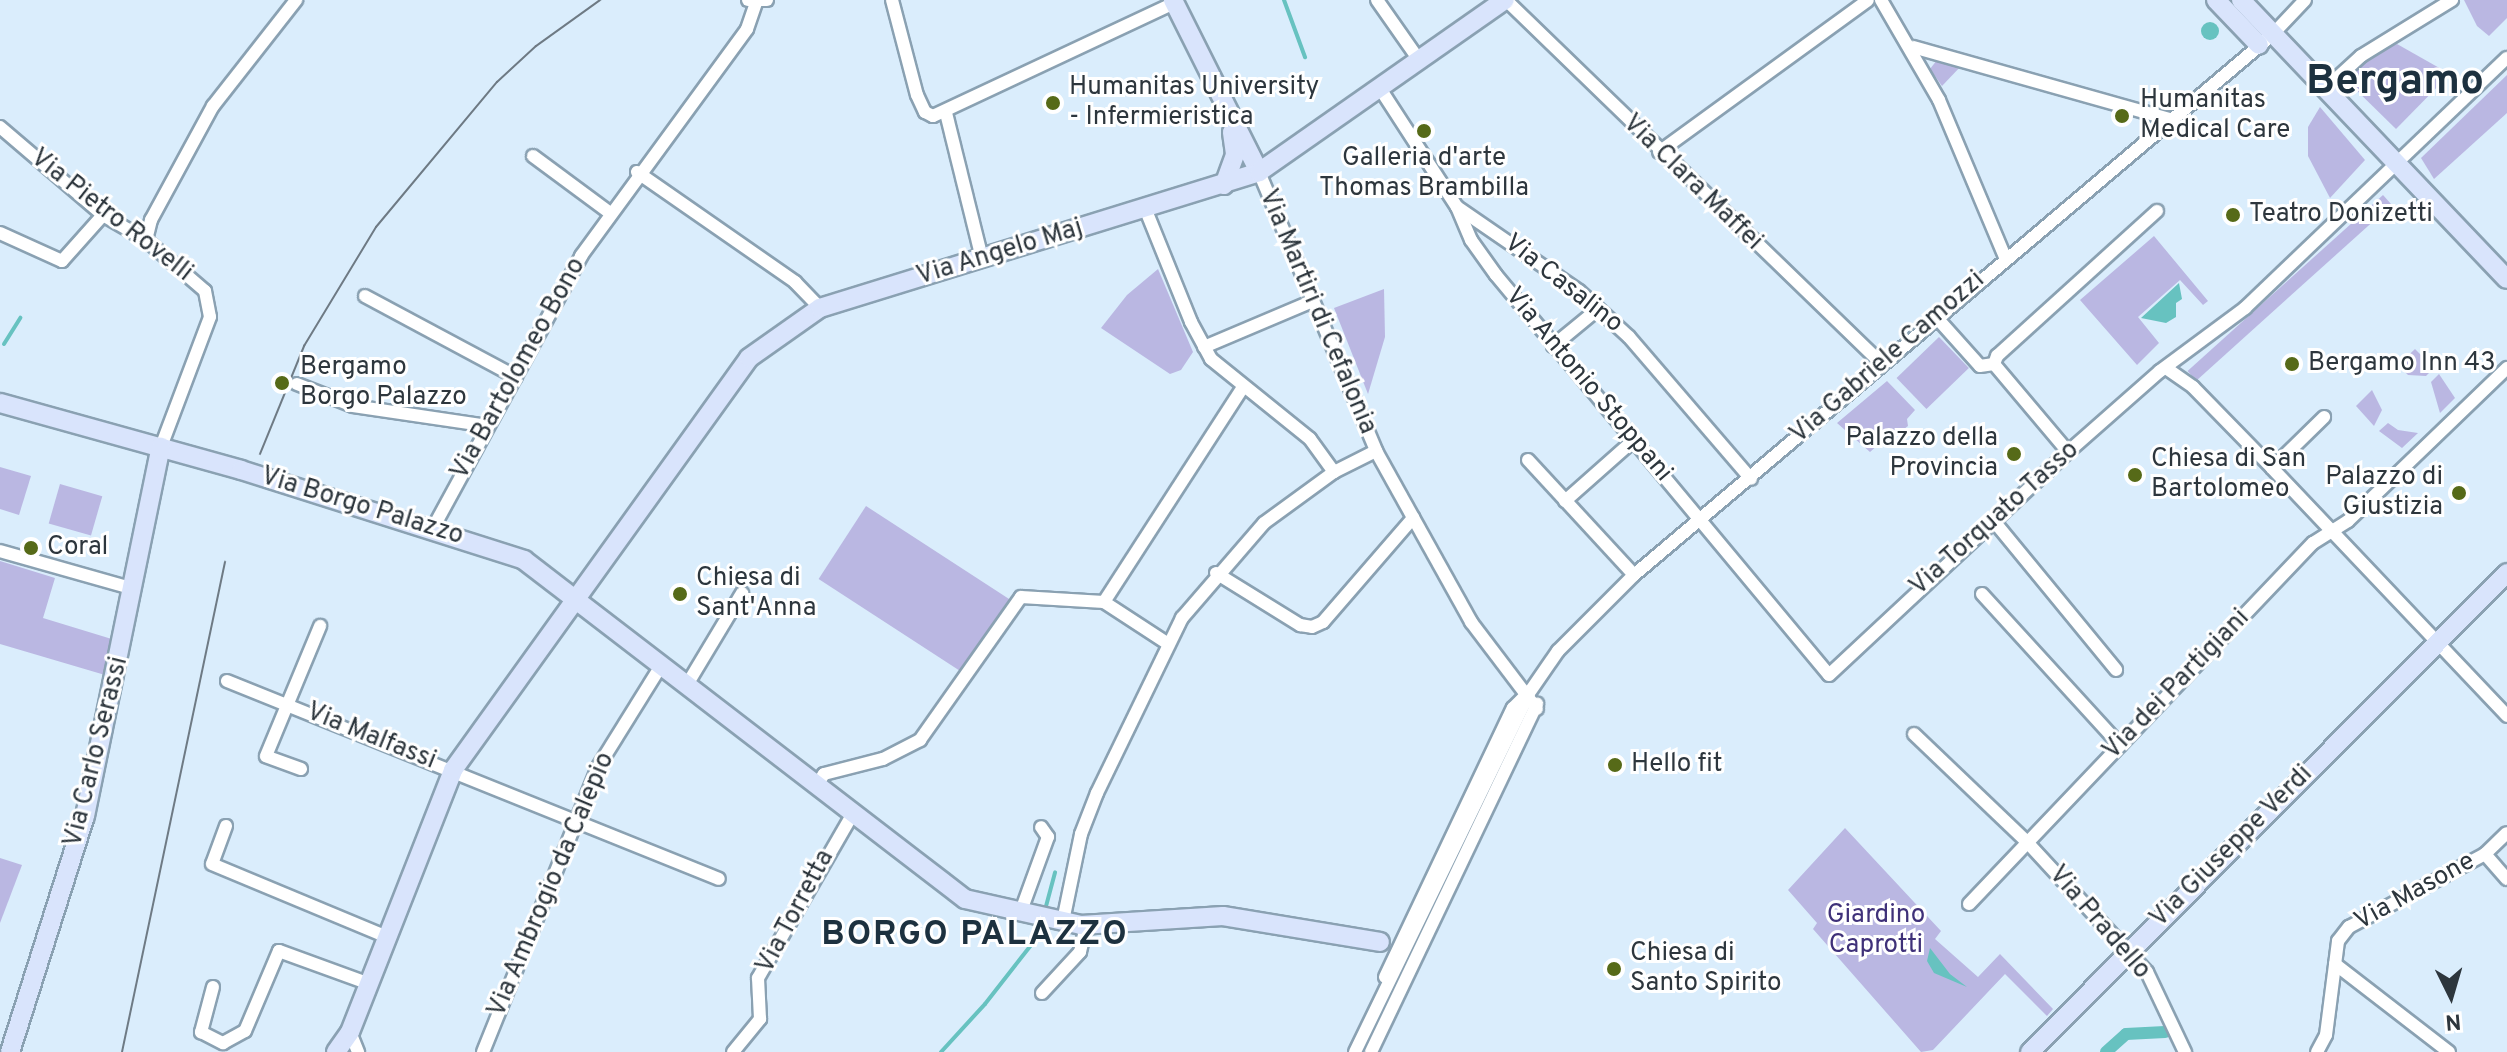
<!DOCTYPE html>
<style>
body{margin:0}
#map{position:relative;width:2507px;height:1052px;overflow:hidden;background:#daedfc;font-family:Overpass,sans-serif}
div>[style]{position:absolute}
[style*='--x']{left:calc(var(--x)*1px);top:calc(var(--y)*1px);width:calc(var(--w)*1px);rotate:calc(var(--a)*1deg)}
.green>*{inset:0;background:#bab7e2;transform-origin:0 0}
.water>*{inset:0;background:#67c2c0}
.round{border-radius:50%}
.stream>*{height:4px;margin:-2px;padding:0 2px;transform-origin:2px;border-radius:2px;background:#67c2c0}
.canal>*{height:12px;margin:-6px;padding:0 6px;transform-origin:6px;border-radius:6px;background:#67c2c0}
.roads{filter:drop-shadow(2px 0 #8aa1b2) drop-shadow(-2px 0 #8aa1b2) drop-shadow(0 2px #8aa1b2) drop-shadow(0 -2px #8aa1b2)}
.street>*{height:12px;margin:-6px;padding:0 6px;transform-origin:6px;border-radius:6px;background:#fff}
.secondary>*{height:18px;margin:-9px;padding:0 9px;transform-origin:9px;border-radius:9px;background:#d9e4fc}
.tram>*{height:2px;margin:-1px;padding:0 1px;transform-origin:1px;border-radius:1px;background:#6e7a84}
.dots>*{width:22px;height:22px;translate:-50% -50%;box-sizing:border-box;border:4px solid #fff;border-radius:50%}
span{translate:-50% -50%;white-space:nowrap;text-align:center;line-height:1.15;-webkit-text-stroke:6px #fff;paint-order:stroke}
.poi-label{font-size:26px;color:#2d363d}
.left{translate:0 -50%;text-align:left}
.right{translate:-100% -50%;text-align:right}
.street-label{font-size:26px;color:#2d363d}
.park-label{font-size:26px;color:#3f3179}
.district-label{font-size:34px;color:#1d313f;font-weight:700;letter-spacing:2px}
.town-label{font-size:42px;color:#1d313f;font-weight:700}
.north{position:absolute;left:2411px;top:956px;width:80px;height:80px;-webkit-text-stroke:6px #fff;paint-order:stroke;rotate:175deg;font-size:22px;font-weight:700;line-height:32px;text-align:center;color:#2d363d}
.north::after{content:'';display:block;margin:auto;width:28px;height:36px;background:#2d363d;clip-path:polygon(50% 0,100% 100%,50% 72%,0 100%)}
</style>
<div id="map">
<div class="green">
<div style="clip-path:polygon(2464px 0,2507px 0,2507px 18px,2489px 36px,2477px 26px)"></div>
<div style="clip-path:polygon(2397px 44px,2450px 74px,2396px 129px,2347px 81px,2375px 53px)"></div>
<div style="clip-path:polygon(1937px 60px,1962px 65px,1942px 86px,1930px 69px)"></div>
<div style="clip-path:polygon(2507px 75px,2507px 113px,2434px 179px,2421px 158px)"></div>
<div style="clip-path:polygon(2320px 107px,2365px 160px,2330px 198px,2308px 156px,2308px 127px)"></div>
<div style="left:2383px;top:195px;width:13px;height:263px;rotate:48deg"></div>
<div style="clip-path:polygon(2154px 236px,2208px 301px,2203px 305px,2180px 280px,2138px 317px,2159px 343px,2137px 365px,2080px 300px)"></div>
<div style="clip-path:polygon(1158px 269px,1193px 352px,1181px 370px,1170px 374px,1101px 328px,1127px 295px)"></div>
<div style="clip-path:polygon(1384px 289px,1385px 337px,1368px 394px,1334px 308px)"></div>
<div style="left:1939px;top:337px;width:43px;height:59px;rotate:46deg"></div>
<div style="clip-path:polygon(2415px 349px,2434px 368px,2426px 376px,2408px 375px,2398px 365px)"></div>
<div style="clip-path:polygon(2439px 374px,2455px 398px,2440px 413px,2431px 382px)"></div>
<div style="clip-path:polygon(1887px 381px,1915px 410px,1907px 419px,1908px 426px,1900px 432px,1896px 429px,1870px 452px,1837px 423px)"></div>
<div style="clip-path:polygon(2372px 390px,2382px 410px,2374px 426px,2356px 406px)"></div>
<div style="clip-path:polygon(2388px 423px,2398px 430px,2418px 433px,2402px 448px,2379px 431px)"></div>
<div style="clip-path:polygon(0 467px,31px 476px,19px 515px,0 509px)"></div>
<div style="left:60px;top:484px;width:44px;height:41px;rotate:16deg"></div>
<div style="left:866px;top:506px;width:172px;height:87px;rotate:33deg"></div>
<div style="clip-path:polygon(0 561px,55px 578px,43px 618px,115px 640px,105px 675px,0 644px)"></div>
<div style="clip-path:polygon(1845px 828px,1941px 931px,1935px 939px,1978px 977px,2000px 954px,2053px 1009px,2047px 1016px,2005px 974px,1933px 1050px,1921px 1052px,1813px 929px,1817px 923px,1788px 890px)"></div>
<div style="clip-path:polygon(0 858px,22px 865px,0 923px)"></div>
</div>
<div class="water">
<div class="round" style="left:2201px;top:22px;width:18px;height:18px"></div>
<div style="clip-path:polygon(2179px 283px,2182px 299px,2176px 303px,2176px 317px,2166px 323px,2141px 318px)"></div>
<div style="clip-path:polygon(1930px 948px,1950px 974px,1967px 987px,1934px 973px,1927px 961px)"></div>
</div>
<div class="stream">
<div style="--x:1284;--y:0;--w:61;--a:69.8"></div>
<div style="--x:4;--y:344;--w:31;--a:-58"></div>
<div style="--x:1045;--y:910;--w:39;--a:-75"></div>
<div style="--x:941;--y:1052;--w:65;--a:-47.5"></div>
<div style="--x:985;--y:1004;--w:81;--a:-52"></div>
<div style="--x:1035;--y:940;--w:19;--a:-72"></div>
</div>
<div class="canal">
<div style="--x:2106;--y:1052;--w:27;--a:-42"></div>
<div style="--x:2126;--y:1034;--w:39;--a:-3"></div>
</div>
<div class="roads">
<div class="street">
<div style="--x:748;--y:0;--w:19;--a:0"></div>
<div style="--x:892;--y:0;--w:98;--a:75.3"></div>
<div style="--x:917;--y:95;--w:19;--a:65"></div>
<div style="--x:925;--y:112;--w:9;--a:27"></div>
<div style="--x:933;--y:116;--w:266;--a:-25.1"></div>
<div style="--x:1377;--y:0;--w:73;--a:55"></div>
<div style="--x:1506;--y:0;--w:522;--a:44.07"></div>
<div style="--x:1881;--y:0;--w:116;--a:59.9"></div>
<div style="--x:1939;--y:100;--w:170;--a:67.2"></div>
<div style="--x:1913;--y:47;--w:266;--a:15.7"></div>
<div style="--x:2325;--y:89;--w:49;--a:-42.5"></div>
<div style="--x:2361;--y:56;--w:107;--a:-31.6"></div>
<div style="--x:1381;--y:90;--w:140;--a:57"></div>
<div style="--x:1457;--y:207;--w:148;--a:34.5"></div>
<div style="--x:1579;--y:291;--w:68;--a:42.6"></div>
<div style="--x:1629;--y:337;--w:187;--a:49.3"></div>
<div style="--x:946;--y:113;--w:149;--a:76.1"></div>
<div style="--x:0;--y:127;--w:135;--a:40.5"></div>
<div style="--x:103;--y:215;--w:50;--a:30.2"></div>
<div style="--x:146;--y:240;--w:78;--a:40.8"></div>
<div style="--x:205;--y:291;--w:26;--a:79"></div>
<div style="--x:210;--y:317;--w:139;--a:110.7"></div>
<div style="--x:1659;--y:152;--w:258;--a:-36"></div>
<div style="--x:533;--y:156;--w:96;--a:36.5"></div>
<div style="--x:637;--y:172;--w:193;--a:34.8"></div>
<div style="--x:795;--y:282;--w:36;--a:46"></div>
<div style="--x:1259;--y:172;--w:303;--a:67.2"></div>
<div style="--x:1376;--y:451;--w:196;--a:60.9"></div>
<div style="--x:1471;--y:622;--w:109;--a:52.8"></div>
<div style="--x:1457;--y:207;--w:36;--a:67"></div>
<div style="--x:1471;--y:240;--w:43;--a:54.5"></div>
<div style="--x:1496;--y:275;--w:520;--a:50.22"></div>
<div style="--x:1829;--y:675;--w:327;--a:-43"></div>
<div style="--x:2068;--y:452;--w:123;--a:-41.4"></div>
<div style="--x:2160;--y:371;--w:106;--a:-36.5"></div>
<div style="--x:2245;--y:308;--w:362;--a:-43.7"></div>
<div style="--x:1145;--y:208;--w:123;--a:68"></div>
<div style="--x:1191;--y:322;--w:42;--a:61.6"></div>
<div style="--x:1211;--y:359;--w:127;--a:38.9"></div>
<div style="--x:1310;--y:439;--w:41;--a:54"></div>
<div style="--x:0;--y:233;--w:68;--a:24.3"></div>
<div style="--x:62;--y:261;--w:62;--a:-48.3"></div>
<div style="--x:146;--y:240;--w:21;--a:-76"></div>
<div style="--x:151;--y:220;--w:130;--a:-61.5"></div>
<div style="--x:213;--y:106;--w:135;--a:-51.9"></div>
<div style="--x:365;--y:296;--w:171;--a:28.2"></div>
<div style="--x:1937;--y:318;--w:64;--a:48.1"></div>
<div style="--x:1980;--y:366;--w:14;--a:-8"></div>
<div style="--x:1994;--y:364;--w:115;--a:49.9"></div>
<div style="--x:1553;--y:346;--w:58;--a:-39.4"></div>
<div style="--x:1204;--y:347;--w:118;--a:-22.9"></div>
<div style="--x:1994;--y:364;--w:9;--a:-69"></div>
<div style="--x:1997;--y:356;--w:216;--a:-42.2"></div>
<div style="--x:2166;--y:368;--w:33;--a:35"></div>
<div style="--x:2193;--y:387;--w:113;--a:45.7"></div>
<div style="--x:2272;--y:468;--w:342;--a:46.5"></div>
<div style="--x:297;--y:384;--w:60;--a:21.4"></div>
<div style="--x:353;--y:406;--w:136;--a:8.4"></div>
<div style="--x:1528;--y:460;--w:156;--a:47.3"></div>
<div style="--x:2272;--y:468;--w:73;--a:-44.4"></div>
<div style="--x:1565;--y:501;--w:92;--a:-41.5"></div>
<div style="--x:1993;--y:520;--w:194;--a:50.6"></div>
<div style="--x:433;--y:528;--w:310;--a:-61.4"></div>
<div style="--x:581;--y:256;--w:281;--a:-53.8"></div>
<div style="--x:747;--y:29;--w:28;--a:-71"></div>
<div style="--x:0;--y:551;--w:139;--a:15.8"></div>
<div style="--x:1216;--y:573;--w:99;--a:31.8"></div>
<div style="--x:1300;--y:625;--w:12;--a:9"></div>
<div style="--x:1312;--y:627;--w:12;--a:-24"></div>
<div style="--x:1323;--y:622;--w:138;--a:-49.1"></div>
<div style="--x:1982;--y:594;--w:205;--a:47.6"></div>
<div style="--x:1104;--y:602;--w:256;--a:-57.1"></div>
<div style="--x:227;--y:681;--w:530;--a:21.92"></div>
<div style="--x:688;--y:683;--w:105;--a:-59"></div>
<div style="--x:1914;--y:734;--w:156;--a:43.7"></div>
<div style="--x:2027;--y:842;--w:177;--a:47.3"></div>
<div style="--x:2147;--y:972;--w:89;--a:64.6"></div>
<div style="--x:301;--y:769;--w:37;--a:-160"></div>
<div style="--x:266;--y:756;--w:141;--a:-67.4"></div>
<div style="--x:817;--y:785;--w:13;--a:-58"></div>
<div style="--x:824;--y:774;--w:61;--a:-14.3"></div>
<div style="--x:883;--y:759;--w:42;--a:-27.2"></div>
<div style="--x:920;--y:740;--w:175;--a:-54.8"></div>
<div style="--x:1021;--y:597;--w:83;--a:3.4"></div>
<div style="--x:1104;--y:602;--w:75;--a:33.1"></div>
<div style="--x:226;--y:826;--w:40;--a:110.2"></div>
<div style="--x:212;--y:864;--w:187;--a:22.6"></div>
<div style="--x:2485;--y:854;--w:33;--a:49"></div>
<div style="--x:1969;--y:904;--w:499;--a:-46.4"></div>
<div style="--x:2313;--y:543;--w:41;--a:-32.2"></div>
<div style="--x:2348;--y:521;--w:221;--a:-43.9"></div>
<div style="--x:1021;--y:911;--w:79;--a:-70"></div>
<div style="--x:1048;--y:837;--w:12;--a:-125"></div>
<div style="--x:1063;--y:921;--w:89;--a:-78.3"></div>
<div style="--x:1081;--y:834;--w:44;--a:-68.7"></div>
<div style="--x:1097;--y:793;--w:195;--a:-64.1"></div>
<div style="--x:1182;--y:618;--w:125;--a:-49.2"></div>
<div style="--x:1264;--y:523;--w:87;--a:-36.1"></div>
<div style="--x:1334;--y:472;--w:47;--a:-26.6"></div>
<div style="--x:2335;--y:964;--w:144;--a:37.7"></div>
<div style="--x:1385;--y:977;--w:298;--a:-64.6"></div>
<div style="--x:1513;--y:708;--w:16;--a:-45"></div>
<div style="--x:213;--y:987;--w:47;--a:104.9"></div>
<div style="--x:201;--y:1032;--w:25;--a:27"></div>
<div style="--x:223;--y:1043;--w:25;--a:-29"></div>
<div style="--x:245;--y:1031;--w:87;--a:-67"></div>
<div style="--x:279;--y:951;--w:94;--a:20"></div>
<div style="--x:1042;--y:993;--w:56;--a:-47.2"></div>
<div style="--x:1080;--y:952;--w:28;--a:-77"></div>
<div style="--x:350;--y:1032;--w:22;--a:68"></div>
<div style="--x:483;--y:1052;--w:307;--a:-68"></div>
<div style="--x:598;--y:767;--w:121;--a:-58.1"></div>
<div style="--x:733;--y:1052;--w:43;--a:-50.7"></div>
<div style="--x:760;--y:1019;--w:41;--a:-92.8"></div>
<div style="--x:758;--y:978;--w:188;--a:-60"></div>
<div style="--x:1355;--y:1052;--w:399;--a:-64.1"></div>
<div style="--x:1529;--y:693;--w:51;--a:-55.4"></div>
<div style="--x:1558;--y:651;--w:107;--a:-45"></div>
<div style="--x:1634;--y:575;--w:836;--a:-40.24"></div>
<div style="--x:2272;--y:35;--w:48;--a:-46.7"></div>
<div style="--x:1371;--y:1052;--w:386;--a:-64.5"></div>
<div style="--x:2317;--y:1052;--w:19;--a:-62"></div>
<div style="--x:2326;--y:1035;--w:95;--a:-82.7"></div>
<div style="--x:2338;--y:941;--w:18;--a:-52"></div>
<div style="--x:2349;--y:927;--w:154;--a:-28.2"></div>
<div style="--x:2485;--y:854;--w:30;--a:-44"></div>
</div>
<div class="secondary">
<div style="--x:1173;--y:0;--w:192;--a:63.4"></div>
<div style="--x:2216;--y:0;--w:62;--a:46.3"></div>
<div style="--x:2241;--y:0;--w:385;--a:46.4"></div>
<div style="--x:1224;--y:185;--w:33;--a:-70"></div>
<div style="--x:1235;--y:154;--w:22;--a:-98"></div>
<div style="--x:0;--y:403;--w:250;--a:15.5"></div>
<div style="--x:241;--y:470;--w:297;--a:17.6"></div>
<div style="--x:524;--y:560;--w:556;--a:37.55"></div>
<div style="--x:965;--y:899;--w:119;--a:12.6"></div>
<div style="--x:1081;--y:925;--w:142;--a:-3.6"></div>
<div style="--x:1223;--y:916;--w:159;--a:9.4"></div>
<div style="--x:10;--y:1052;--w:248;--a:-72.4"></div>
<div style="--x:85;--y:816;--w:377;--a:-78.4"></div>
<div style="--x:336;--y:1052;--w:24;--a:-55"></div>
<div style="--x:350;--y:1032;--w:282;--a:-68.5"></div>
<div style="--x:453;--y:770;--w:507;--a:-54.3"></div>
<div style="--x:749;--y:358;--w:87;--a:-35.2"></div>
<div style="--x:820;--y:308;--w:460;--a:-17.2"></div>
<div style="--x:1259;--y:172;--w:300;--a:-35"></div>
<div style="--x:2030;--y:1052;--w:676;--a:-45.12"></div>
</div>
</div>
<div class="tram">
<div style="--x:260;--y:454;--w:117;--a:-67.8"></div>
<div style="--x:304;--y:346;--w:139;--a:-58.8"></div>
<div style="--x:376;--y:227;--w:189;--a:-50.2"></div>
<div style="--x:497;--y:82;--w:53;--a:-42.7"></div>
<div style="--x:536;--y:46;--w:79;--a:-35.7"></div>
<div style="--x:122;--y:1052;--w:501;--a:-78.13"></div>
</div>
<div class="dots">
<div style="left:1053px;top:103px;background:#566a18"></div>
<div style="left:2122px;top:116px;background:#566a18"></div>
<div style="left:1424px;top:131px;background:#566a18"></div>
<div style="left:2233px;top:215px;background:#566a18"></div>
<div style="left:2292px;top:364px;background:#566a18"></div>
<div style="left:282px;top:383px;background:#566a18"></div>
<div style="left:2014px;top:454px;background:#566a18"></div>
<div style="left:2135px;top:475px;background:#566a18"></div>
<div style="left:2459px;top:493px;background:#566a18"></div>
<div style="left:31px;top:548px;background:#566a18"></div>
<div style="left:680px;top:594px;background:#566a18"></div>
<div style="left:1615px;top:765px;background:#566a18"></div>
<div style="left:1614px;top:969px;background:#566a18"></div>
</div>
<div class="poi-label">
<span class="left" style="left:1069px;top:103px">Humanitas University<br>- Infermieristica</span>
<span class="left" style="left:2140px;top:116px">Humanitas<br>Medical Care</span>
<span style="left:1424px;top:174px">Galleria d'arte<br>Thomas Brambilla</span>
<span class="left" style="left:2249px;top:215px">Teatro Donizetti</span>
<span class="left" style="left:2308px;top:364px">Bergamo Inn 43</span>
<span class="left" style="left:300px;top:383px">Bergamo<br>Borgo Palazzo</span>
<span class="right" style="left:1998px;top:454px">Palazzo della<br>Provincia</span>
<span class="left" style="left:2151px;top:475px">Chiesa di San<br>Bartolomeo</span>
<span class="right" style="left:2443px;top:493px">Palazzo di<br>Giustizia</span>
<span class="left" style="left:47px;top:548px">Coral</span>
<span class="left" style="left:696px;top:594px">Chiesa di<br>Sant'Anna</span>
<span class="left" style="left:1631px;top:765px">Hello fit</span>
<span class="left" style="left:1630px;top:969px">Chiesa di<br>Santo Spirito</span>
</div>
<div class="street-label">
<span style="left:1692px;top:183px;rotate:44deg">Via Clara Maffei</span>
<span style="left:111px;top:216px;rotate:38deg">Via Pietro Rovelli</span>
<span style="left:1000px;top:253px;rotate:-17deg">Via Angelo Maj</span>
<span style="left:1563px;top:284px;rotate:38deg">Via Casalino</span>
<span style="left:1317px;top:312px;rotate:67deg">Via Martiri di Cefalonia</span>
<span style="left:1888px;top:358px;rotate:-41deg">Via Gabriele Camozzi</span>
<span style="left:519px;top:369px;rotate:-61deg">Via Bartolomeo Bono</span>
<span style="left:1588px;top:385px;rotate:50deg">Via Antonio Stoppani</span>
<span style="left:362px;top:507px;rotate:17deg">Via Borgo Palazzo</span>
<span style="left:1995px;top:519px;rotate:-42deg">Via Torquato Tasso</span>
<span style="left:2177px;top:685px;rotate:-46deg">Via dei Partigiani</span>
<span style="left:371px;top:737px;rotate:22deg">Via Malfassi</span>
<span style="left:97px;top:752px;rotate:-76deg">Via Carlo Serassi</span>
<span style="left:2232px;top:847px;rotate:-45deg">Via Giuseppe Verdi</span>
<span style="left:552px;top:885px;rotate:-67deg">Via Ambrogio da Calepio</span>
<span style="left:2415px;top:892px;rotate:-29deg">Via Masone</span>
<span style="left:796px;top:912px;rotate:-62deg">Via Torretta</span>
<span style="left:2099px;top:923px;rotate:49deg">Via Pradello</span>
</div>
<div class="park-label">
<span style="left:1876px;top:931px">Giardino<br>Caprotti</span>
</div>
<div class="district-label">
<span style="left:975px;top:936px">BORGO PALAZZO</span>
</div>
<div class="town-label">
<span style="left:2395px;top:83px">Bergamo</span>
</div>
<div class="north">N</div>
</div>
